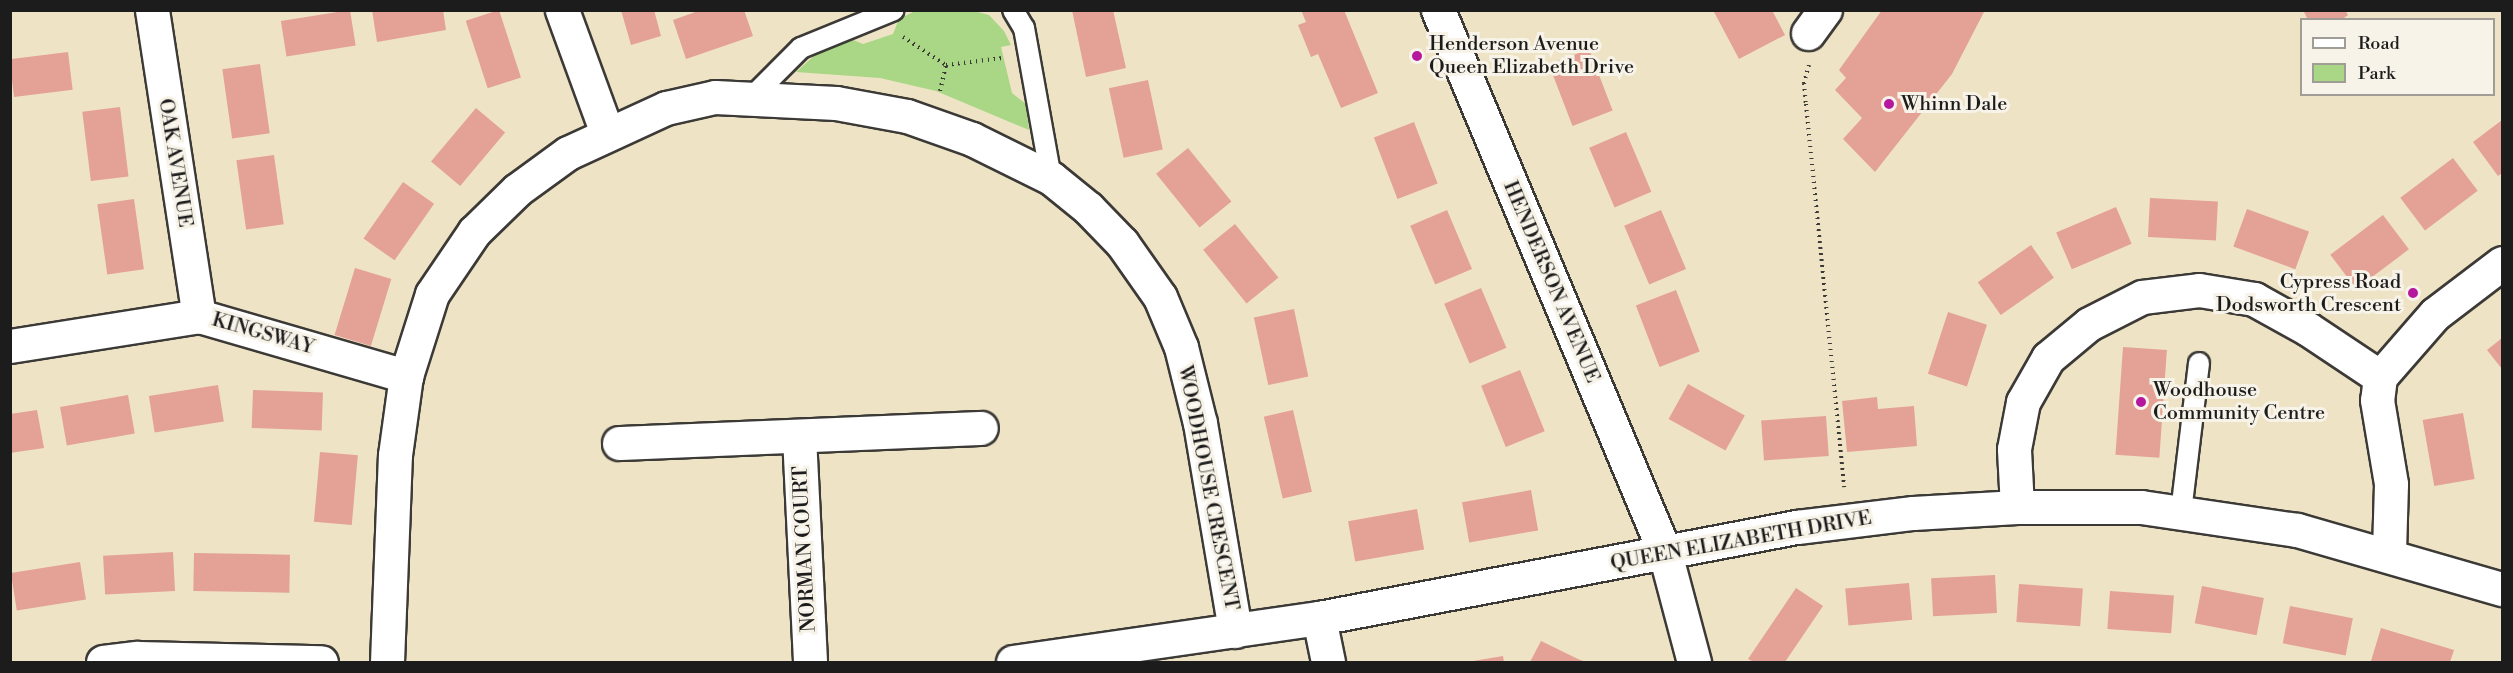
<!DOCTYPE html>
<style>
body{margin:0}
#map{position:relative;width:2513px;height:673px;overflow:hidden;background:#efe3c6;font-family:"Libre Bodoni",serif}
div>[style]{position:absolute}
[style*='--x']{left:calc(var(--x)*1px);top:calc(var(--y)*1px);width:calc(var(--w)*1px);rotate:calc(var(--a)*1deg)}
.green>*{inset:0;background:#a9d785}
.building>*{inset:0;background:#e3a295;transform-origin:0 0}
.path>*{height:4px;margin-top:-2px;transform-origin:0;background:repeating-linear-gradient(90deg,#3c3a36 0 1.5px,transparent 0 6px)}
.roads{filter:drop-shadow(2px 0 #3c3a36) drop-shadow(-2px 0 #3c3a36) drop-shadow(0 2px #3c3a36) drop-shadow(0 -2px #3c3a36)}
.service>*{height:20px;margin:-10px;padding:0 10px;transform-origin:10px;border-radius:10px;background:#fff}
.minor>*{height:33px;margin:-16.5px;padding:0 16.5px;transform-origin:16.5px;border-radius:16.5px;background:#fff}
.dots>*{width:16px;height:16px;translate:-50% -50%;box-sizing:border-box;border:3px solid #f7f3e8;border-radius:50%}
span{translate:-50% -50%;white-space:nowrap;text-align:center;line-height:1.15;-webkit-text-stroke:6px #f7f3e8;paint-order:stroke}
.poi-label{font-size:20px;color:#1c1c1c}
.left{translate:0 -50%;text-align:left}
.right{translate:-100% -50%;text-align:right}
.street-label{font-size:20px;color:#1c1c1c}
.frame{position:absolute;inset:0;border:12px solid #1c1c1c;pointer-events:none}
.legend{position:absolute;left:2300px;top:18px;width:195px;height:78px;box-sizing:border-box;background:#f7f3e8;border:2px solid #9f9d96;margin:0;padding:8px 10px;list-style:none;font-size:18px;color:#1c1c1c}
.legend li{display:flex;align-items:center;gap:12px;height:30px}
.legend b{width:30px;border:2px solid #9f9d96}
</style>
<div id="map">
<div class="green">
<div style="clip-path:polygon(974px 11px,989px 15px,1004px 31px,1011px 45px,1001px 47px,1012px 93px,1026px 104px,1029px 130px,936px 91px,880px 78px,796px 72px,825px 46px,846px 37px,863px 44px,893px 34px,899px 19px,913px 12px)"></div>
</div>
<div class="building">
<div style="left:350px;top:10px;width:36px;height:70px;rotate:81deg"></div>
<div style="clip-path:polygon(372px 10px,443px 10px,446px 30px,377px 42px)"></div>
<div style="left:499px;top:10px;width:71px;height:35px;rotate:72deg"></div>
<div style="clip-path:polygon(621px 10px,654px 10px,661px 36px,631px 45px)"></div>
<div style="clip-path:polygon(701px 10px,744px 10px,753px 36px,686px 59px,673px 20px)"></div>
<div style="clip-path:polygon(1072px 10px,1113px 10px,1126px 68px,1086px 77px)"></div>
<div style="clip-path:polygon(1301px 10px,1344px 10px,1378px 93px,1341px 108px,1318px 54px,1311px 57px,1298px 25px,1306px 22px)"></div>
<div style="clip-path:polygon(1713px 10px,1772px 10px,1785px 35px,1739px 59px)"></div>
<div style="clip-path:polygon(1882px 10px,1985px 10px,1952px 74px,1875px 172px,1843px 139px,1862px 118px,1835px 90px,1846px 78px,1839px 70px)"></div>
<div style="clip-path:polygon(2303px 10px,2345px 10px,2348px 15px,2341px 20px,2308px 20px)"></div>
<div style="left:1589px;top:49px;width:66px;height:43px;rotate:69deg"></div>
<div style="left:68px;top:52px;width:38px;height:59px;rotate:83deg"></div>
<div style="left:260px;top:64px;width:70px;height:38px;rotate:82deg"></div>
<div style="left:1148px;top:80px;width:71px;height:40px;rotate:78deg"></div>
<div style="left:120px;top:107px;width:70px;height:38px;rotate:83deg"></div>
<div style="left:476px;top:108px;width:38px;height:70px;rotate:40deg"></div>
<div style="clip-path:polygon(2502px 120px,2502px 173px,2498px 176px,2473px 142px)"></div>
<div style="left:1414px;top:122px;width:66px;height:43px;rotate:69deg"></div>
<div style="left:1626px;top:132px;width:65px;height:40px;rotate:67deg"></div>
<div style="left:1188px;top:148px;width:69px;height:41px;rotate:51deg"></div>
<div style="left:274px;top:155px;width:70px;height:38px;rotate:82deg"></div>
<div style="left:2453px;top:158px;width:41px;height:66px;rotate:53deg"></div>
<div style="left:403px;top:182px;width:38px;height:69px;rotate:35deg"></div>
<div style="left:2150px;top:198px;width:68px;height:39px;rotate:3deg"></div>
<div style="left:134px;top:199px;width:71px;height:37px;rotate:82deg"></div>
<div style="left:2116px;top:207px;width:40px;height:65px;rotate:67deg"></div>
<div style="left:2247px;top:209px;width:66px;height:40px;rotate:20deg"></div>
<div style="left:1447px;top:210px;width:64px;height:40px;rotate:67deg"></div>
<div style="left:1661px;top:210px;width:64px;height:40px;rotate:67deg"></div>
<div style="left:2383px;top:215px;width:43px;height:66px;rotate:53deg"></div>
<div style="left:1235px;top:224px;width:69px;height:41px;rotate:51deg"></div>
<div style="left:2031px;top:245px;width:40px;height:65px;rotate:55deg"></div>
<div style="left:355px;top:268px;width:38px;height:70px;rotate:17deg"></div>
<div style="left:1481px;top:288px;width:65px;height:40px;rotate:67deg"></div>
<div style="left:1676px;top:290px;width:66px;height:43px;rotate:69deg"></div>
<div style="left:1294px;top:309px;width:69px;height:41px;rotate:78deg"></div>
<div style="left:1948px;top:312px;width:41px;height:65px;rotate:18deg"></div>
<div style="clip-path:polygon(2502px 338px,2502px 369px,2487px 350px)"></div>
<div style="left:2123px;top:347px;width:44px;height:108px;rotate:4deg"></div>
<div style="left:1520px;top:370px;width:66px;height:42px;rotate:68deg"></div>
<div style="left:1688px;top:384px;width:65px;height:40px;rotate:29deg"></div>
<div style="left:218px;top:385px;width:37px;height:70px;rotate:81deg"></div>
<div style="left:253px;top:390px;width:70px;height:38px;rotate:2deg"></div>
<div style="left:128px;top:395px;width:39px;height:69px;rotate:80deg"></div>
<div style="clip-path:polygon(1877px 397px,1878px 409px,1914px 406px,1917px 446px,1847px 452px,1842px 401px)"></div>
<div style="clip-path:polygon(37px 410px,44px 448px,10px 453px,10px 414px)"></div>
<div style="left:1293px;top:410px;width:84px;height:30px;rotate:77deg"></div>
<div style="left:2463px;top:413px;width:67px;height:41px;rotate:80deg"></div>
<div style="left:1826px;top:416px;width:40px;height:65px;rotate:86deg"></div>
<div style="left:320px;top:452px;width:38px;height:70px;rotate:5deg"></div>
<div style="left:1531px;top:490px;width:41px;height:70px;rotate:80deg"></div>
<div style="left:1417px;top:509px;width:41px;height:70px;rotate:80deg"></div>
<div style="left:173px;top:552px;width:39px;height:70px;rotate:87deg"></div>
<div style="left:194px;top:553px;width:96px;height:38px;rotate:1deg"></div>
<div style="left:80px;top:562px;width:38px;height:70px;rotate:81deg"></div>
<div style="left:1995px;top:575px;width:38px;height:64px;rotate:87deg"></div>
<div style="left:1909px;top:583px;width:37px;height:64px;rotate:85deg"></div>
<div style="left:2019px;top:584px;width:64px;height:38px;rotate:4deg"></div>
<div style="left:2202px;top:586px;width:63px;height:38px;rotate:11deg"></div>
<div style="clip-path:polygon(1796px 588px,1823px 606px,1785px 662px,1754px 662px,1748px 659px)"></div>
<div style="left:2110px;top:591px;width:64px;height:38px;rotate:4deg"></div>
<div style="left:2290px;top:606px;width:64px;height:38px;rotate:11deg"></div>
<div style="clip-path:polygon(2381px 628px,2454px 650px,2450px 662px,2371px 661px)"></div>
<div style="clip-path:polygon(1541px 641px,1578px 659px,1586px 662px,1530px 662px)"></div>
<div style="clip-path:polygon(1503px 656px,1504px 662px,1473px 662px,1473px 661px)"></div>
</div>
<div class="path">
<div style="--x:903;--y:37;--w:51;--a:33.1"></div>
<div style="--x:946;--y:65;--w:57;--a:-7"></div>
<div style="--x:1809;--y:65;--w:19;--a:106"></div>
<div style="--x:1804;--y:83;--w:21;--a:85"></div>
<div style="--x:1806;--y:104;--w:385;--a:84.3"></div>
<div style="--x:940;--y:91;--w:27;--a:-77"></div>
</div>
<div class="roads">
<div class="service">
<div style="--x:1013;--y:10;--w:21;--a:59"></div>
<div style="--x:1024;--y:28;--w:152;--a:79.8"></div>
<div style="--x:753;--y:96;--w:68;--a:-45"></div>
<div style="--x:801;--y:48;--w:100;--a:-22.2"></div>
<div style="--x:2181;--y:512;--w:150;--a:-83.1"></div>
</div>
<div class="minor">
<div style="--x:152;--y:10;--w:310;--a:81.3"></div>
<div style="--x:562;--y:10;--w:131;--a:69.9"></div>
<div style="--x:1438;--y:10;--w:589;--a:67.31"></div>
<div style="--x:1665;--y:553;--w:113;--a:75.1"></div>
<div style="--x:1808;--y:33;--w:29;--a:-54"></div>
<div style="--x:10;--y:346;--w:191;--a:-9"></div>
<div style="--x:199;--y:316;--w:216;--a:16.2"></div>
<div style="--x:2380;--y:377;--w:84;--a:-48.9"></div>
<div style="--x:2435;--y:314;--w:84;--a:-37.3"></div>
<div style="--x:799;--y:436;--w:226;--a:87.2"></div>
<div style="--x:619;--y:443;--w:362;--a:-2.4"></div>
<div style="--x:2017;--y:507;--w:58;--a:-93"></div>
<div style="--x:2014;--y:449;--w:48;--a:-79.2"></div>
<div style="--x:2023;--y:402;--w:51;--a:-60.4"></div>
<div style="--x:2048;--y:358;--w:53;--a:-39.7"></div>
<div style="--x:2089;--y:324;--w:59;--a:-27"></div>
<div style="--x:2142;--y:297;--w:57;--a:-7"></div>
<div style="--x:2199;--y:290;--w:56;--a:9.3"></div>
<div style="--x:2254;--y:299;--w:62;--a:29.1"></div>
<div style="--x:2308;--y:329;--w:87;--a:33.7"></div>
<div style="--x:2380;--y:377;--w:23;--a:97"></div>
<div style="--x:2377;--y:400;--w:85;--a:80.5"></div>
<div style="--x:2391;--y:484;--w:69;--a:91.7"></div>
<div style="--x:1319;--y:618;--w:45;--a:78.4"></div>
<div style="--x:103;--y:662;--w:35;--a:-7"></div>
<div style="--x:138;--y:658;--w:183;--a:1.3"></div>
<div style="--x:387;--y:662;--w:207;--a:-87.8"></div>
<div style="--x:395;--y:455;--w:80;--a:-82.1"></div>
<div style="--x:406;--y:376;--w:86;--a:-72.4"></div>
<div style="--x:432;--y:294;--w:75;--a:-55.9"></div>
<div style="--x:474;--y:232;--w:60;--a:-44.3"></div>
<div style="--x:517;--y:190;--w:63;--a:-36"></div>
<div style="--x:568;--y:153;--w:108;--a:-24.7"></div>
<div style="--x:666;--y:108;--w:50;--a:-12.7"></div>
<div style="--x:715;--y:97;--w:121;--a:2.8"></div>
<div style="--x:836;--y:103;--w:72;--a:10.4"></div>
<div style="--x:907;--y:116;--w:69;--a:19.5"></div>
<div style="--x:972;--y:139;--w:88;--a:26.3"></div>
<div style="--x:1051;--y:178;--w:48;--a:39"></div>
<div style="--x:1088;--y:208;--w:49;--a:45.8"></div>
<div style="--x:1122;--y:243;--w:66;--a:54.9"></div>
<div style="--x:1160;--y:297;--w:54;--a:67.2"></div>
<div style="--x:1181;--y:347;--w:78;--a:76"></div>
<div style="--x:1200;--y:423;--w:211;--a:80.4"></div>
<div style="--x:1013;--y:662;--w:309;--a:-8.2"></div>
<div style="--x:1319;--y:618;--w:487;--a:-10.8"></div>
<div style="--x:1797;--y:527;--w:117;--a:-6.9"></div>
<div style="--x:1913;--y:513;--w:104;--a:-3.3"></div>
<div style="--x:2017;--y:507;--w:124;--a:0"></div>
<div style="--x:2141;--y:507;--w:158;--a:8.4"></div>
<div style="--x:2297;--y:530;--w:213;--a:16.1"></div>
</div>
</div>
<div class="dots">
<div style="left:1417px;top:56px;background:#b5179e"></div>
<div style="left:1889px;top:104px;background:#b5179e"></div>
<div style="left:2413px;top:293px;background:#b5179e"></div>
<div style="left:2141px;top:402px;background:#b5179e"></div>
</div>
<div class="poi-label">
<span class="left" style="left:1429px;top:56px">Henderson Avenue<br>Queen Elizabeth Drive</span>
<span class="left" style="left:1901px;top:104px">Whinn Dale</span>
<span class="right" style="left:2401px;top:294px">Cypress Road<br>Dodsworth Crescent</span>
<span class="left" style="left:2153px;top:402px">Woodhouse<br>Community Centre</span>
</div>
<div class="street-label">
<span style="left:175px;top:163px;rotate:81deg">OAK AVENUE</span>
<span style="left:1551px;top:282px;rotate:67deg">HENDERSON AVENUE</span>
<span style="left:263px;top:334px;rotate:16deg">KINGSWAY</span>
<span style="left:1208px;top:488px;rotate:79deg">WOODHOUSE CRESCENT</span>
<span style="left:1741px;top:541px;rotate:-10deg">QUEEN ELIZABETH DRIVE</span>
<span style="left:805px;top:549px;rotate:-93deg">NORMAN COURT</span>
</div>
<div class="frame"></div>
<ul class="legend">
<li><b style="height:8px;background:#fff"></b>Road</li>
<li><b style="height:16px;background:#a9d785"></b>Park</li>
</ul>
</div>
